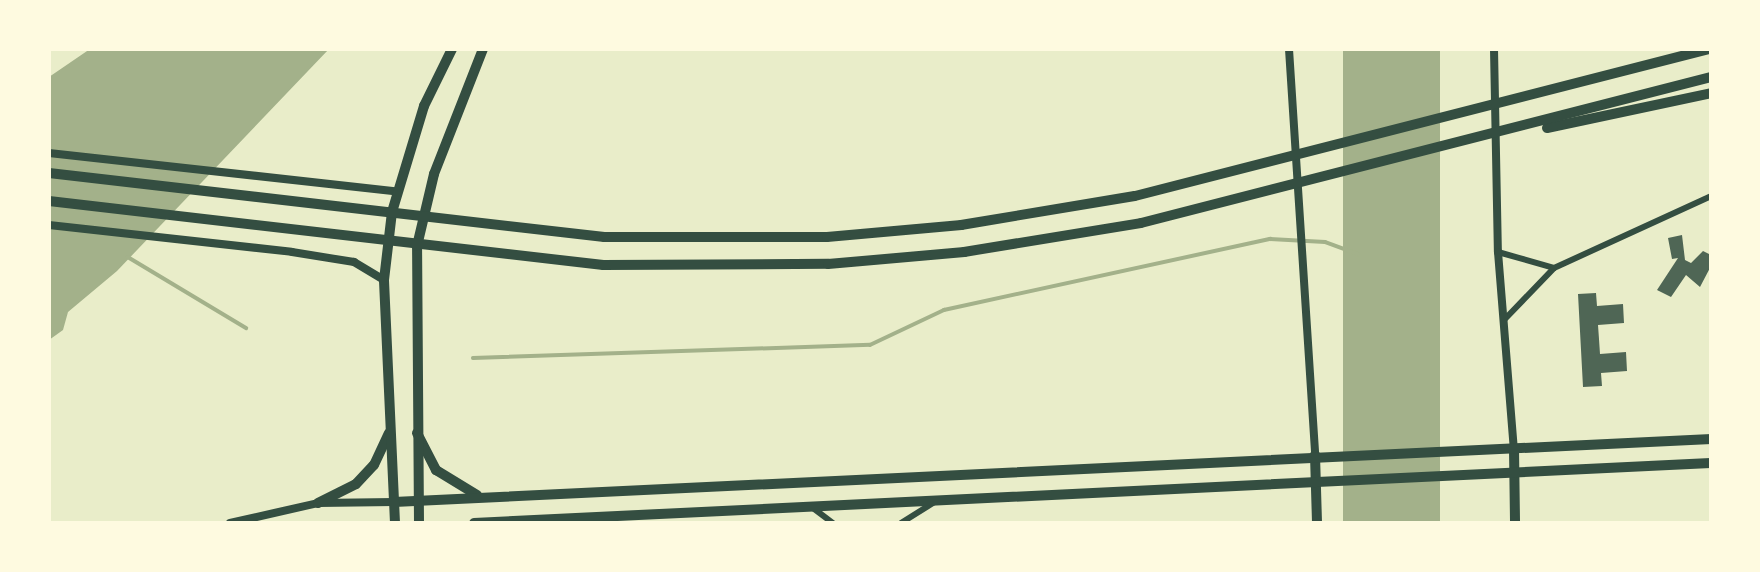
<!DOCTYPE html>
<style>
body{margin:0}
#map{position:relative;width:1760px;height:572px;overflow:hidden;background:#e9edc9;font-family:Mulish,sans-serif}
div>[style]{position:absolute}
[style*='--x']{left:calc(var(--x)*1px);top:calc(var(--y)*1px);width:calc(var(--w)*1px);rotate:calc(var(--a)*1deg)}
.water>*{inset:0;background:#a3b18a;transform-origin:0 0}
.stream>*{height:3.5px;margin:-1.75px;padding:0 1.75px;transform-origin:1.75px;border-radius:1.75px;background:#a3b18a}
.building>*{inset:0;background:#4f6655}
.minor>*{height:6px;margin:-3px;padding:0 3px;transform-origin:3px;border-radius:3px;background:#344e41}
.tertiary>*{height:8px;margin:-4px;padding:0 4px;transform-origin:4px;border-radius:4px;background:#344e41}
.secondary>*{height:10px;margin:-5px;padding:0 5px;transform-origin:5px;border-radius:5px;background:#344e41}
.trunk>*{height:10px;margin:-5px;padding:0 5px;transform-origin:5px;border-radius:5px;background:#344e41}
span{translate:-50% -50%;white-space:nowrap;text-align:center;line-height:1.15;-webkit-text-stroke:5px #fefae0;paint-order:stroke}
.frame{position:absolute;inset:0;border:51px solid #fefae0;pointer-events:none}
</style>
<div id="map">
<div class="water">
<div style="clip-path:polygon(90px 49px,329px 49px,117px 271px,68px 312px,63px 330px,49px 340px,49px 77px)"></div>
<div style="left:1343px;top:49px;width:97px;height:475px"></div>
</div>
<div class="stream">
<div style="--x:128;--y:257;--w:138;--a:31"></div>
<div style="--x:473;--y:358;--w:397;--a:-1.9"></div>
<div style="--x:870;--y:345;--w:82;--a:-25.3"></div>
<div style="--x:944;--y:310;--w:334;--a:-12.3"></div>
<div style="--x:1270;--y:239;--w:55;--a:3.1"></div>
<div style="--x:1325;--y:242;--w:35;--a:20"></div>
</div>
<div class="building">
<div style="clip-path:polygon(1682px 235px,1685px 260px,1691px 263px,1703px 251px,1711px 255px,1711px 266px,1700px 287px,1686px 275px,1671px 297px,1657px 290px,1678px 258px,1672px 259px,1668px 238px)"></div>
<div style="clip-path:polygon(1596px 293px,1597px 306px,1623px 304px,1624px 323px,1598px 325px,1599px 339px,1600px 354px,1626px 352px,1627px 371px,1601px 373px,1602px 386px,1583px 387px,1578px 294px)"></div>
</div>
<div class="minor">
<div style="--x:1498;--y:252;--w:58;--a:15.9"></div>
<div style="--x:1504;--y:320;--w:72;--a:-46.1"></div>
<div style="--x:1554;--y:268;--w:173;--a:-24.6"></div>
<div style="--x:813;--y:508;--w:25;--a:37"></div>
<div style="--x:901;--y:523;--w:40;--a:-32"></div>
</div>
<div class="tertiary">
<div style="--x:1289;--y:49;--w:407;--a:86.3"></div>
<div style="--x:1494;--y:49;--w:203;--a:88.9"></div>
<div style="--x:1498;--y:252;--w:198;--a:85.4"></div>
<div style="--x:49;--y:153;--w:348;--a:6.3"></div>
<div style="--x:49;--y:225;--w:244;--a:6.3"></div>
<div style="--x:292;--y:252;--w:63;--a:9.2"></div>
<div style="--x:354;--y:262;--w:35;--a:31"></div>
<div style="--x:230;--y:523;--w:90;--a:-12.8"></div>
<div style="--x:318;--y:503;--w:76;--a:-0.8"></div>
</div>
<div class="secondary">
<div style="--x:417;--y:433;--w:42;--a:62.8"></div>
<div style="--x:436;--y:470;--w:48;--a:31.4"></div>
<div style="--x:1514;--y:449;--w:74;--a:89.2"></div>
<div style="--x:1315;--y:455;--w:68;--a:88.3"></div>
<div style="--x:394;--y:502;--w:1319;--a:-2.74"></div>
<div style="--x:318;--y:503;--w:42;--a:-26.6"></div>
<div style="--x:356;--y:484;--w:26;--a:-47"></div>
<div style="--x:374;--y:465;--w:35;--a:-65"></div>
<div style="--x:395;--y:523;--w:243;--a:-92.6"></div>
<div style="--x:384;--y:280;--w:68;--a:-83.3"></div>
<div style="--x:392;--y:212;--w:111;--a:-73.2"></div>
<div style="--x:424;--y:106;--w:64;--a:-63.8"></div>
<div style="--x:419;--y:523;--w:277;--a:-90.4"></div>
<div style="--x:417;--y:246;--w:74;--a:-76.7"></div>
<div style="--x:434;--y:174;--w:134;--a:-68.6"></div>
<div style="--x:474;--y:523;--w:1238;--a:-2.78"></div>
</div>
<div class="trunk">
<div style="--x:1547;--y:128;--w:168;--a:-12"></div>
<div style="--x:49;--y:173;--w:559;--a:6.58"></div>
<div style="--x:604;--y:237;--w:223;--a:0"></div>
<div style="--x:827;--y:237;--w:135;--a:-5.1"></div>
<div style="--x:961;--y:225;--w:176;--a:-9.5"></div>
<div style="--x:1135;--y:196;--w:593;--a:-14.36"></div>
<div style="--x:49;--y:201;--w:558;--a:6.59"></div>
<div style="--x:603;--y:265;--w:225;--a:-0.3"></div>
<div style="--x:828;--y:264;--w:137;--a:-5"></div>
<div style="--x:964;--y:252;--w:179;--a:-9.3"></div>
<div style="--x:1141;--y:223;--w:588;--a:-14.37"></div>
</div>
<div class="frame"></div>
</div>
